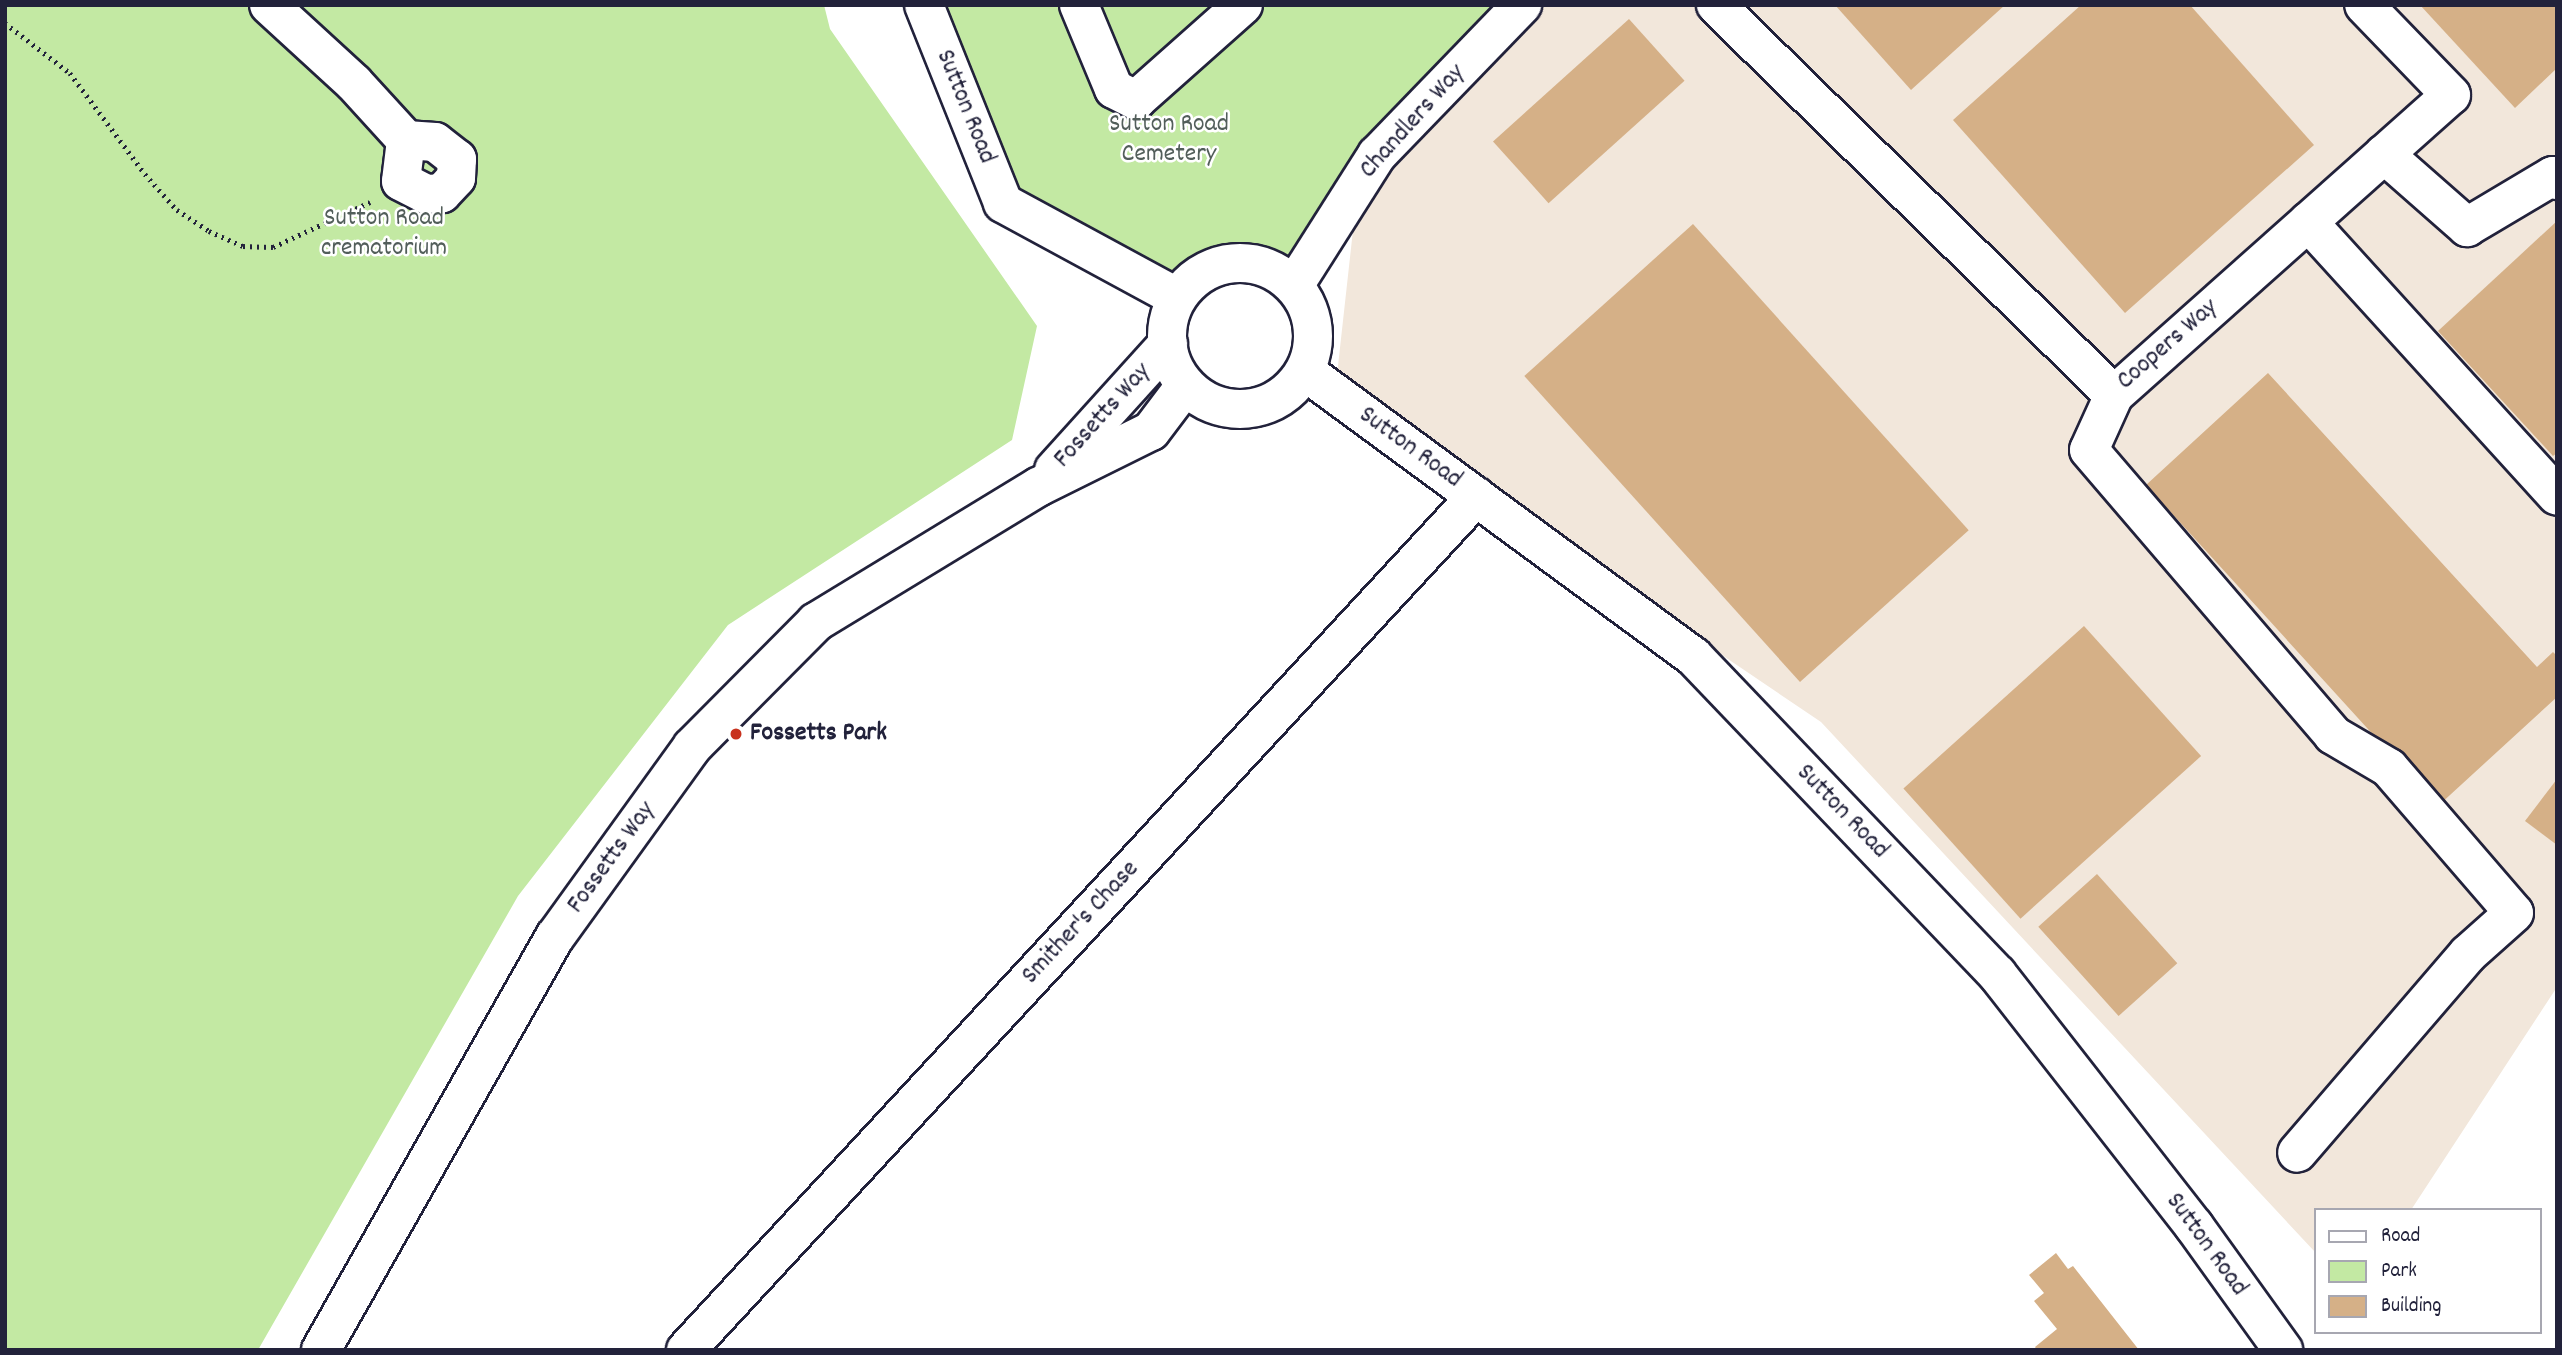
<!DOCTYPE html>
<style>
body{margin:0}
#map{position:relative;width:2562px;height:1355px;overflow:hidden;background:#fff;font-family:Dekko,sans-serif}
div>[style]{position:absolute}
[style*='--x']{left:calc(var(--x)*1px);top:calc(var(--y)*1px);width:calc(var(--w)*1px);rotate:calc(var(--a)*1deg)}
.built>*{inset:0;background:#f2e7db}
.green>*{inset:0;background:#c3e9a3}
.building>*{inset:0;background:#d5b087;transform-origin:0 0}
.path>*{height:4.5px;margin-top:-2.25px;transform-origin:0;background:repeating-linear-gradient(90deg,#22223b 0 2px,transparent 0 7px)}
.roads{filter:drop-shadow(2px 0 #22223b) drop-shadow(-2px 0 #22223b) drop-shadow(0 2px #22223b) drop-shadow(0 -2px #22223b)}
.minor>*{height:38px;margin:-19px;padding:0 19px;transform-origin:19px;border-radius:19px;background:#fff}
.minor>.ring{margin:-19px;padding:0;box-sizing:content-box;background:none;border:38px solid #fff;border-radius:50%}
.dots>*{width:19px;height:19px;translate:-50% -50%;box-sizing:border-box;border:4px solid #fff;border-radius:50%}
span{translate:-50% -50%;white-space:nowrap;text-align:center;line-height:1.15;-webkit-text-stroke:5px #fff;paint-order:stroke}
.street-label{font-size:26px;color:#22223b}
.park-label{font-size:26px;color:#525e5a}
.poi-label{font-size:26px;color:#22223b;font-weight:700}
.left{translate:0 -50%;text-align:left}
.frame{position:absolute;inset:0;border:7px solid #22223b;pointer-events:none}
.legend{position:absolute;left:2314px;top:1208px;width:228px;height:126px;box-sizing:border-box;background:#fff;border:2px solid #a7a7b1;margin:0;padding:9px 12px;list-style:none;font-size:21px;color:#22223b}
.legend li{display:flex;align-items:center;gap:14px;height:35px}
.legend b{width:35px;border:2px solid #a7a7b1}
</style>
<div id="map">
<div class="built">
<div style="clip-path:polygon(1541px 5px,2557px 5px,2557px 987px,2411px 1210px,2315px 1210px,2315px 1252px,1821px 722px,1335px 393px,1358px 185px)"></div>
</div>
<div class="green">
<div style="clip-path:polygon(5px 5px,824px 5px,830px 29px,1037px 326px,1012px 440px,728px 625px,518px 896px,258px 1350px,5px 1350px)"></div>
<div style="clip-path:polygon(924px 5px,1522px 5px,1295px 284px,1254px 262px,1209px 268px,1176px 297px,1003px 203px)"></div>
</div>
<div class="building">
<div style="clip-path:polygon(1835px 5px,2005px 5px,1911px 90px)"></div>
<div style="clip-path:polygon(2081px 5px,2190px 5px,2314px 145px,2125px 313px,1953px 120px)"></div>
<div style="clip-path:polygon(2420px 5px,2557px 5px,2557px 68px,2515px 108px)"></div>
<div style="left:1629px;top:19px;width:83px;height:183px;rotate:48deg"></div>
<div style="clip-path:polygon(2557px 221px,2557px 453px,2553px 456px,2438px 331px)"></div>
<div style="left:1693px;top:224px;width:412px;height:227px;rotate:48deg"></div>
<div style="clip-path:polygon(2268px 373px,2537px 667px,2553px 652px,2557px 656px,2557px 697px,2438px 806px,2146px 485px)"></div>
<div style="left:2084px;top:626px;width:175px;height:243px;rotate:48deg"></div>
<div style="clip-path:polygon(2557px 779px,2557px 845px,2525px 821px)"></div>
<div style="left:2097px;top:874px;width:120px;height:79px;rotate:48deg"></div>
<div style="clip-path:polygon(2056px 1253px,2068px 1269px,2073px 1266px,2139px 1350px,2037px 1350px,2035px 1347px,2057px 1329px,2034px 1301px,2044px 1293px,2029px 1275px)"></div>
</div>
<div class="path">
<div style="--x:5;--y:23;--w:82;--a:37.6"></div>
<div style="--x:70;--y:73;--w:126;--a:53.4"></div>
<div style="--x:145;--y:174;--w:48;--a:48.4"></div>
<div style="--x:177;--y:210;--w:38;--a:33"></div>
<div style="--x:209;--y:231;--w:37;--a:24"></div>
<div style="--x:243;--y:246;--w:30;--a:2"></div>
<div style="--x:273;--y:247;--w:107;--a:-24.9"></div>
</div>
<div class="roads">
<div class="minor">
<div style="--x:269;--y:5;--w:115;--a:42.5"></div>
<div style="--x:354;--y:83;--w:77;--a:47.6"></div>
<div style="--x:406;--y:140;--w:29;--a:4"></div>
<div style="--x:435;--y:142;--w:28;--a:38"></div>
<div style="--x:457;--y:159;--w:19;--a:93"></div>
<div style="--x:456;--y:178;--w:21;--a:133"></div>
<div style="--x:442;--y:193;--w:16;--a:176"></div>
<div style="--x:426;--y:194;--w:28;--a:-153"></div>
<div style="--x:401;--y:181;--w:41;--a:-83"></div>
<div style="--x:924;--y:5;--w:213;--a:68.2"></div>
<div style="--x:1003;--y:203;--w:197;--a:28.5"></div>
<div style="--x:1079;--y:5;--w:91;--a:67.4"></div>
<div style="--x:1114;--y:89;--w:25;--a:27"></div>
<div style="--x:1136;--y:100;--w:143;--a:-41.6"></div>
<div style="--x:1716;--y:5;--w:557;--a:44.42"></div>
<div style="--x:2114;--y:395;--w:451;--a:-41.7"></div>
<div style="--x:2451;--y:95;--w:125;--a:-134"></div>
<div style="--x:2384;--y:154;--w:111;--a:41.3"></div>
<div style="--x:2467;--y:227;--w:100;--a:-30.7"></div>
<div style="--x:2553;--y:176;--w:6;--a:45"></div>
<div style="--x:2308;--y:222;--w:370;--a:47.7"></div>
<div class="ring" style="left:1167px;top:263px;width:108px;height:108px"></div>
<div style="--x:1295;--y:284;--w:153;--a:-57.6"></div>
<div style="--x:1377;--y:155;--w:209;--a:-46"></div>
<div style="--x:1306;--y:372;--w:481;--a:36.3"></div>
<div style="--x:1694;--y:657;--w:439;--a:46.3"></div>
<div style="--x:1997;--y:974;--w:320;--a:52"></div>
<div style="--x:2194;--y:1226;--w:153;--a:54.3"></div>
<div style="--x:2114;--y:395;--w:60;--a:114.4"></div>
<div style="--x:2089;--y:450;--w:375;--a:49.4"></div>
<div style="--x:2333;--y:735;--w:65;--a:30.5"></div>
<div style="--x:2389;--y:768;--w:191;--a:49.2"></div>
<div style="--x:2514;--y:913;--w:62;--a:138.3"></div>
<div style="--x:2468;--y:954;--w:262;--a:130.7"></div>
<div style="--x:1054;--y:470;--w:170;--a:-47.9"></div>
<div style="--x:321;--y:1350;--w:475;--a:-60.5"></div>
<div style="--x:555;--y:937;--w:234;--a:-54.2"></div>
<div style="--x:692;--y:747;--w:176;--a:-45.2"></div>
<div style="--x:816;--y:622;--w:260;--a:-31.3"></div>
<div style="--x:1038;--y:487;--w:126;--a:-26.4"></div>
<div style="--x:1151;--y:431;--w:56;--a:-52.9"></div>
<div style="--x:686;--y:1350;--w:1163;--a:-47.2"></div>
</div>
</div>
<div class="dots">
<div style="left:736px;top:734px;background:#c8321e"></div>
</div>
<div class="street-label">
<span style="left:965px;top:107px;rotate:68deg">Sutton Road</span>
<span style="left:1413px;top:122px;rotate:-48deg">Chandlers Way</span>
<span style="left:2168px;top:345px;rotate:-41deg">Coopers Way</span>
<span style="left:1103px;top:416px;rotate:-48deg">Fossetts Way</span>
<span style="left:1410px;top:448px;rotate:36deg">Sutton Road</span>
<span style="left:1842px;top:812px;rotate:46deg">Sutton Road</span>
<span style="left:612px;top:858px;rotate:-54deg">Fossetts Way</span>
<span style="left:1081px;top:923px;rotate:-47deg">Smither's Chase</span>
<span style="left:2206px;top:1245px;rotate:54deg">Sutton Road</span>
</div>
<div class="park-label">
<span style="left:1169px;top:140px">Sutton Road<br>Cemetery</span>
<span style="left:384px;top:234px">Sutton Road<br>crematorium</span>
</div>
<div class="poi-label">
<span class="left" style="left:750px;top:734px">Fossetts Park</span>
</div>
<div class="frame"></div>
<ul class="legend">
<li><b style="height:9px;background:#fff"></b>Road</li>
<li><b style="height:19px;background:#c3e9a3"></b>Park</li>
<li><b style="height:19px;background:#d5b087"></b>Building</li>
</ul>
</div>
